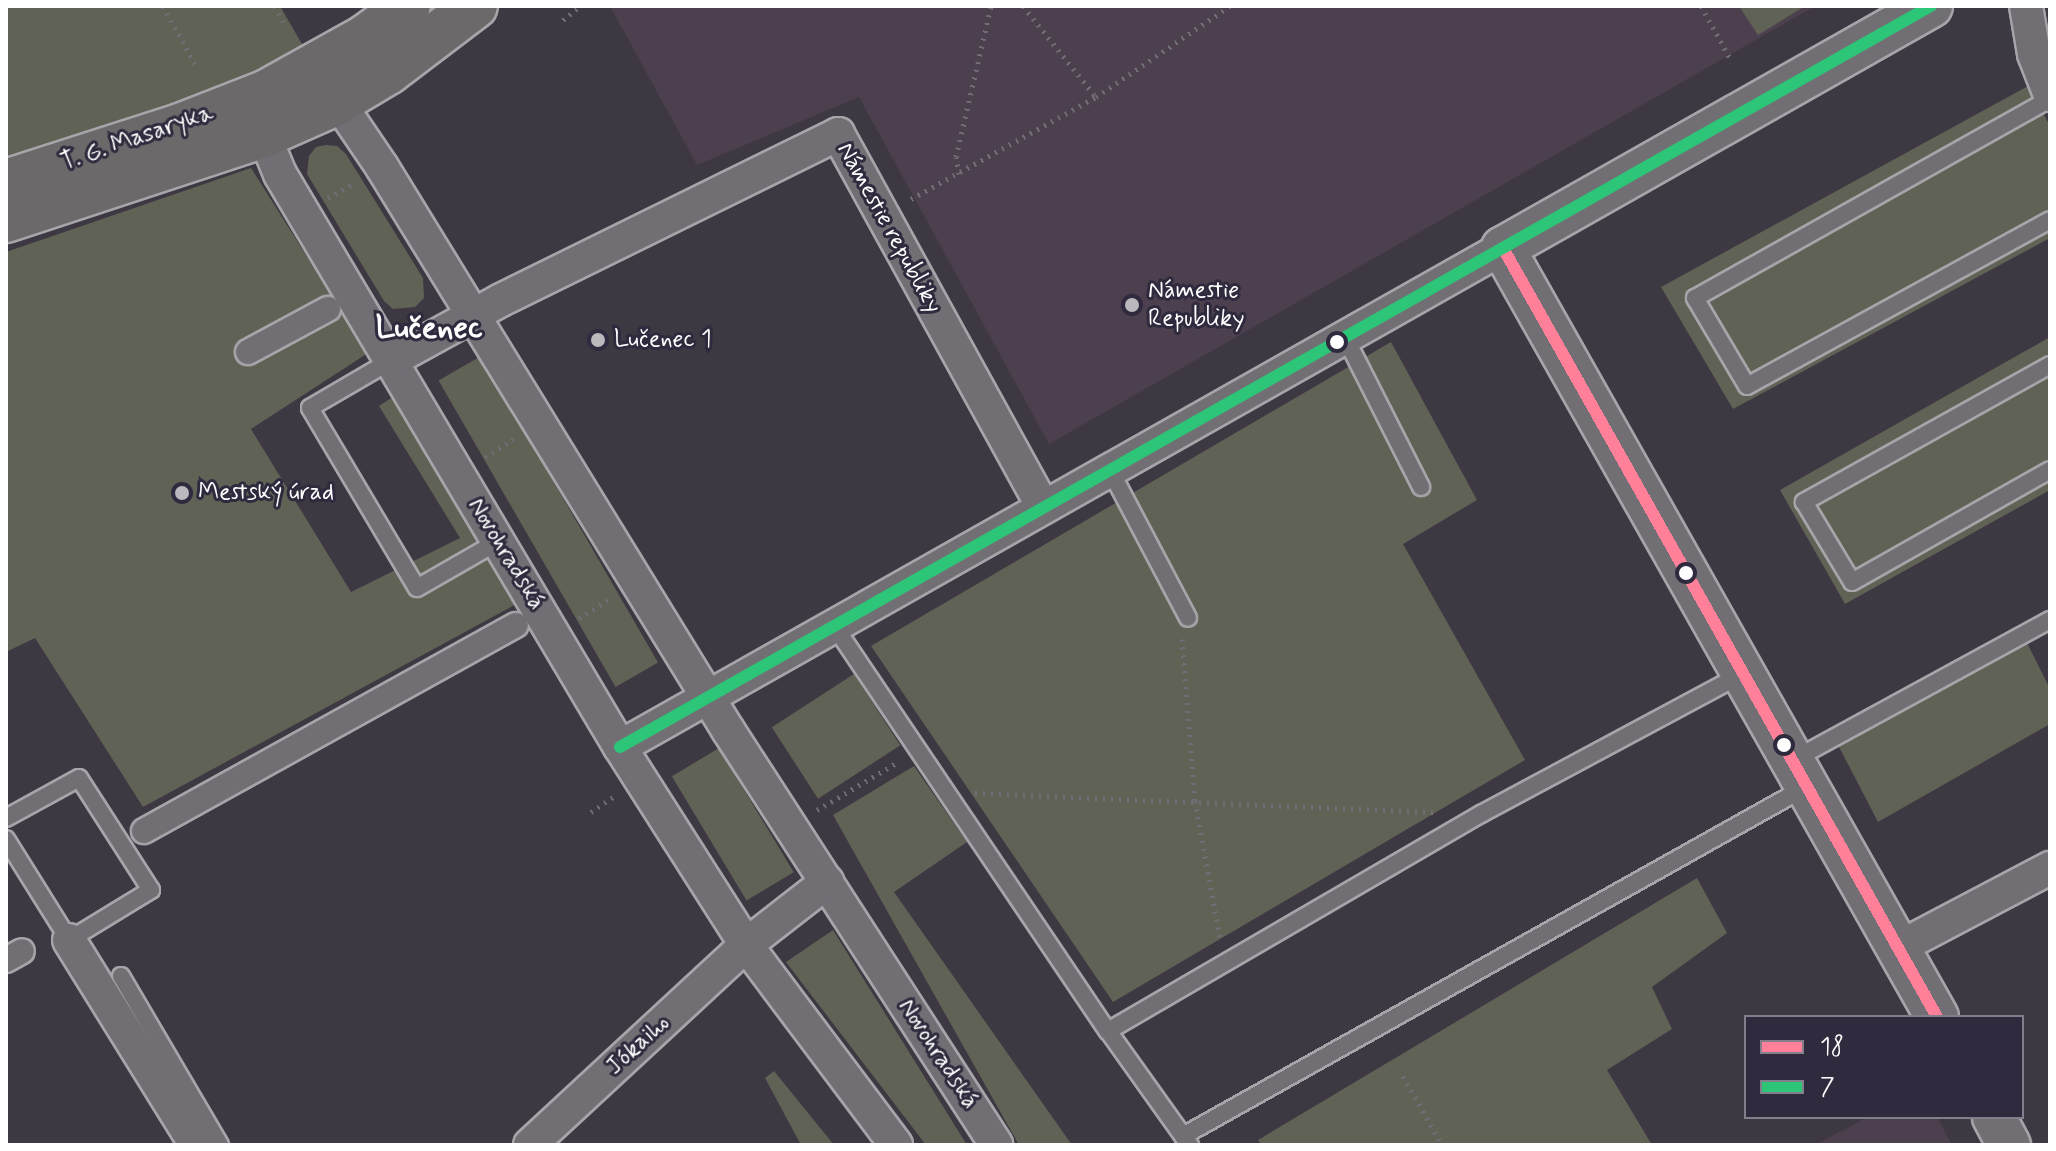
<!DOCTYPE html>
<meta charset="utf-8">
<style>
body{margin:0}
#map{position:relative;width:2056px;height:1151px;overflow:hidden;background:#3d3842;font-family:Mynerve,sans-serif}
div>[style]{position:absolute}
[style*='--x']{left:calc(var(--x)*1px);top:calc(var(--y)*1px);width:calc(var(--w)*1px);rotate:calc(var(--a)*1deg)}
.built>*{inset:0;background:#4c404e}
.green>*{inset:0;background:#606256;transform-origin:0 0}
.path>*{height:5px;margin-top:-2.5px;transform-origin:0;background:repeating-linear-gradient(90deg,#706e74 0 2px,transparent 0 8px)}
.roads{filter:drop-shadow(2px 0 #a8a5aa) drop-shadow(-2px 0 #a8a5aa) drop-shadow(0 2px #a8a5aa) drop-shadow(0 -2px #a8a5aa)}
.service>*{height:16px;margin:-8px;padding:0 8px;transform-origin:8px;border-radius:8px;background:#716f74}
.pedestrian>*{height:24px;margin:-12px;padding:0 12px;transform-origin:12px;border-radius:12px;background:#716f74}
.minor>*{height:32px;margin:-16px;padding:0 16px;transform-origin:16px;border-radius:16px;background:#716f74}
.tertiary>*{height:42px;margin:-21px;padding:0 21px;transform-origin:21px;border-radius:21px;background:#716f74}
.primary>*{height:44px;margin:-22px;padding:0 22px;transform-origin:22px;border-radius:22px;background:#6c696b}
.bus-1>*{height:12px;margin:-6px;padding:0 6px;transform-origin:6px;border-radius:6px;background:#ff8098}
.bus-2>*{height:12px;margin:-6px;padding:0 6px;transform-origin:6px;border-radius:6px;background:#2dc577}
.dots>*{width:22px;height:22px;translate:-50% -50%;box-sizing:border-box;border:4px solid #2f2a3d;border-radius:50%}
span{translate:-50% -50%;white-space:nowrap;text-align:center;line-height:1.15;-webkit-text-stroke:6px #2f2a3d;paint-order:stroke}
.street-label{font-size:24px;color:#fff}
.poi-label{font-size:24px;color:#fff}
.left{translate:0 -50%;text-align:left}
.district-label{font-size:32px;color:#fff;font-weight:700}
.frame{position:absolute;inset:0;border:8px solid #fff;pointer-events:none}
.legend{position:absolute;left:1744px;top:1015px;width:280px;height:104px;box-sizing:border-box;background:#2f2a3d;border:2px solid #827f8b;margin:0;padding:10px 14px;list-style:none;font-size:24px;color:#fff}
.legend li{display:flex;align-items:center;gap:16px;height:40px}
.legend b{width:40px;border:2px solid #827f8b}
</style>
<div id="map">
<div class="built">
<div style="clip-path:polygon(610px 6px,1815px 6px,1049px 444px,859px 97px,697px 165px)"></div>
<div style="clip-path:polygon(1868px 1117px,1937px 1117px,1952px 1145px,1815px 1145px)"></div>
</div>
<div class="green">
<div style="clip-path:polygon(6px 6px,280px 6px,306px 51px,216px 97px,6px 163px)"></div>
<div style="clip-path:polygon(1739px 6px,1805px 6px,1758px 35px)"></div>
<div style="clip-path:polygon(2028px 86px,2050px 126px,2050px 238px,1733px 409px,1661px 287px)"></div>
<div style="clip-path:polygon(326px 145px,337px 146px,346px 154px,423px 278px,424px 298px,415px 307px,393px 309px,384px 301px,307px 174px,309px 156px,316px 147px)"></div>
<div style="clip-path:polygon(251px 168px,368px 353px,251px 429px,351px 592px,460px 538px,379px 406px,396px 395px,520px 602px,143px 807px,35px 638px,6px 652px,6px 252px)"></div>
<div style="clip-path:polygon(2050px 337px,2050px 490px,1845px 604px,1780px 490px)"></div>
<div style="clip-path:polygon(1391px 342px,1477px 500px,1403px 544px,1525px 760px,1113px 1002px,871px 646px)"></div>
<div style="left:481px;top:356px;width:354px;height:49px;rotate:60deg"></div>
<div style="clip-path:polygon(2025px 639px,2050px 689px,2050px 724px,1878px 822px,1836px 741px)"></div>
<div style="left:854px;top:674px;width:85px;height:98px;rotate:57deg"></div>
<div style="left:719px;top:748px;width:145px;height:55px;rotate:59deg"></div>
<div style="clip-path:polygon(914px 766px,967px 842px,894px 892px,1072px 1145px,1019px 1145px,833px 815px)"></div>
<div style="clip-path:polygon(1697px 878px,1727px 933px,1652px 987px,1672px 1029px,1607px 1070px,1652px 1145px,1261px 1145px,1258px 1140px)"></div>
<div style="clip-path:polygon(833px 930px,967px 1145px,926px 1145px,786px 962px)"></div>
<div style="clip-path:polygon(774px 1071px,834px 1145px,801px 1145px,765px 1078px)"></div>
</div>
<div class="path">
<div style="--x:163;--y:6;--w:71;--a:61.3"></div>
<div style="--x:275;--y:6;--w:22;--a:63"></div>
<div style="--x:1023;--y:6;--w:117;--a:51.3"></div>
<div style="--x:1701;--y:6;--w:64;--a:61"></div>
<div style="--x:563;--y:20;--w:22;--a:-39"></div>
<div style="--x:959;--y:174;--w:17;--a:-100"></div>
<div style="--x:956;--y:157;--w:155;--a:-76.9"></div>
<div style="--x:328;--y:198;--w:30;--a:-30"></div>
<div style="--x:911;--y:199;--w:211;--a:-28.9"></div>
<div style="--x:1096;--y:97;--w:162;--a:-34.2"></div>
<div style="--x:485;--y:457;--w:34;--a:-32"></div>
<div style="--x:579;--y:618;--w:38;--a:-32"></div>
<div style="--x:1182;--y:639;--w:163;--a:85.4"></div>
<div style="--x:1195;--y:801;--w:139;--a:79.7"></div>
<div style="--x:975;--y:793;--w:461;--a:2.4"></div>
<div style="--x:817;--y:810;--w:94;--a:-30.7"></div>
<div style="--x:591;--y:812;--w:29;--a:-34"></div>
<div style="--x:1403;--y:1076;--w:79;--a:60.5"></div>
</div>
<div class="roads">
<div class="service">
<div style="--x:2050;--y:99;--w:407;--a:150.7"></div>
<div style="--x:1695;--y:298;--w:102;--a:59.4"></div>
<div style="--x:1747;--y:386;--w:345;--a:-28.7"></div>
<div style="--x:1346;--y:339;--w:166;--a:63.1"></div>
<div style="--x:392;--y:360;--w:95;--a:149.7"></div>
<div style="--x:310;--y:408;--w:209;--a:59.3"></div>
<div style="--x:417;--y:588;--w:95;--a:-29.8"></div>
<div style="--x:2050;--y:365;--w:282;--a:150.9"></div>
<div style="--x:1804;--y:502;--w:93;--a:59"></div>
<div style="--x:1852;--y:582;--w:227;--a:-29.5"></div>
<div style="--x:1110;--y:470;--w:167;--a:62.2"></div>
<div style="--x:833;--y:624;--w:491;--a:56"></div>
<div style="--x:1793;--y:760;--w:293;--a:-28.6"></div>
<div style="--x:6;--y:818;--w:83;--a:-28.7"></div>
<div style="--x:79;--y:778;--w:133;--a:57.3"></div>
<div style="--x:151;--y:890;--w:96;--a:148.6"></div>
<div style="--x:69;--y:940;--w:119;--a:-122"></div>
<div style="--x:121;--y:976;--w:196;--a:59.6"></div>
<div style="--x:1183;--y:1136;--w:129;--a:-125.5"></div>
<div style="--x:1108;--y:1031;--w:432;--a:-30.2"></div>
<div style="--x:1481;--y:814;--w:296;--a:-28.2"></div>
<div style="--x:1190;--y:1145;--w:11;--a:-128"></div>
<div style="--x:1183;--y:1136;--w:714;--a:-29.26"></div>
</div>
<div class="pedestrian">
<div style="--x:248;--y:352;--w:91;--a:-28.3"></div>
<div style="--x:144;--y:831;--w:425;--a:-29"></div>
<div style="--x:6;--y:960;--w:18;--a:-29"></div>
</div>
<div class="minor">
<div style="--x:2026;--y:6;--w:49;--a:80.5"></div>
<div style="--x:2034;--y:54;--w:44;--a:68.7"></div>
<div style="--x:321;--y:94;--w:19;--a:25"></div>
<div style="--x:338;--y:102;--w:78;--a:55.9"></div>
<div style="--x:382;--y:167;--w:661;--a:58.43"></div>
<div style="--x:728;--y:730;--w:494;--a:57.1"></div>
<div style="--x:265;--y:115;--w:20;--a:93"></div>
<div style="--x:264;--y:135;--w:42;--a:67.7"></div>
<div style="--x:280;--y:174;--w:666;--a:59.32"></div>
<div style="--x:620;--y:747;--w:235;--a:57.5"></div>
<div style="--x:746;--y:945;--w:250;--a:53.1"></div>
<div style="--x:392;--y:360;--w:124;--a:-28.8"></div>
<div style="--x:501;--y:300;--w:376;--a:-26.2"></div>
<div style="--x:838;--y:134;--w:426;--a:61.2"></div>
<div style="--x:620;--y:747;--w:1014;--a:-29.47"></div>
<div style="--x:69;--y:940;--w:241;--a:58.2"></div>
<div style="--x:1898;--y:948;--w:172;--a:-27.8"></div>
<div style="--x:530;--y:1145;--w:294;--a:-42.8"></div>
<div style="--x:746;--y:945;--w:103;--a:-37.9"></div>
</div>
<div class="tertiary">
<div style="--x:1931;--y:6;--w:492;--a:150.5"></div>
<div style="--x:1503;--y:248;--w:883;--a:60.56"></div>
<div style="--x:1994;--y:1117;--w:32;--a:62"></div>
</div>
<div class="primary">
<div style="--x:6;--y:182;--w:183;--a:-17.8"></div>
<div style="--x:180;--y:126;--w:93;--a:-21.3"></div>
<div style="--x:267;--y:92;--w:111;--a:-29.1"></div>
<div style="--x:364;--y:38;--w:54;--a:-36"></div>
<div style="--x:6;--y:220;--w:272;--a:-18.2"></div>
<div style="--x:264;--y:135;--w:81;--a:-24"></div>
<div style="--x:338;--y:102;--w:58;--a:-31"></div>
<div style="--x:388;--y:72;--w:109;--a:-37.2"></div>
</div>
</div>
<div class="bus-1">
<div style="--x:1503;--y:248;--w:883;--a:60.56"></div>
</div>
<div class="bus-2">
<div style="--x:620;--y:747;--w:1506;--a:-29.48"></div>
</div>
<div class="dots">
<div style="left:1132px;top:305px;background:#bbb9bd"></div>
<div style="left:598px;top:340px;background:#bbb9bd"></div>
<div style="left:1337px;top:342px;background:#fff"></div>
<div style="left:182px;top:493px;background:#bbb9bd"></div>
<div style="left:1686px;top:573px;background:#fff"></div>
<div style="left:1784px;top:745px;background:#fff"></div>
</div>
<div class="street-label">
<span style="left:137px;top:138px;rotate:-19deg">T. G. Masaryka</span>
<span style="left:889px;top:228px;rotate:61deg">Námestie republiky</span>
<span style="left:506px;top:554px;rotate:59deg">Novohradská</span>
<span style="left:638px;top:1045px;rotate:-43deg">Jókaiho</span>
<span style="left:938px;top:1054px;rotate:57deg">Novohradská</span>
</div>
<div class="poi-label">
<span class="left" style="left:1148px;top:305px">Námestie<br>Republiky</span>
<span class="left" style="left:614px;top:340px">Lučenec 1</span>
<span class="left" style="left:198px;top:493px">Mestský úrad</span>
</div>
<div class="district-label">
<span style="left:429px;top:328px">Lučenec</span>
</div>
<div class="frame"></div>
<ul class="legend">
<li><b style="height:10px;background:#ff8098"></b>18</li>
<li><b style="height:10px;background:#2dc577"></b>7</li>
</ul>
</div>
